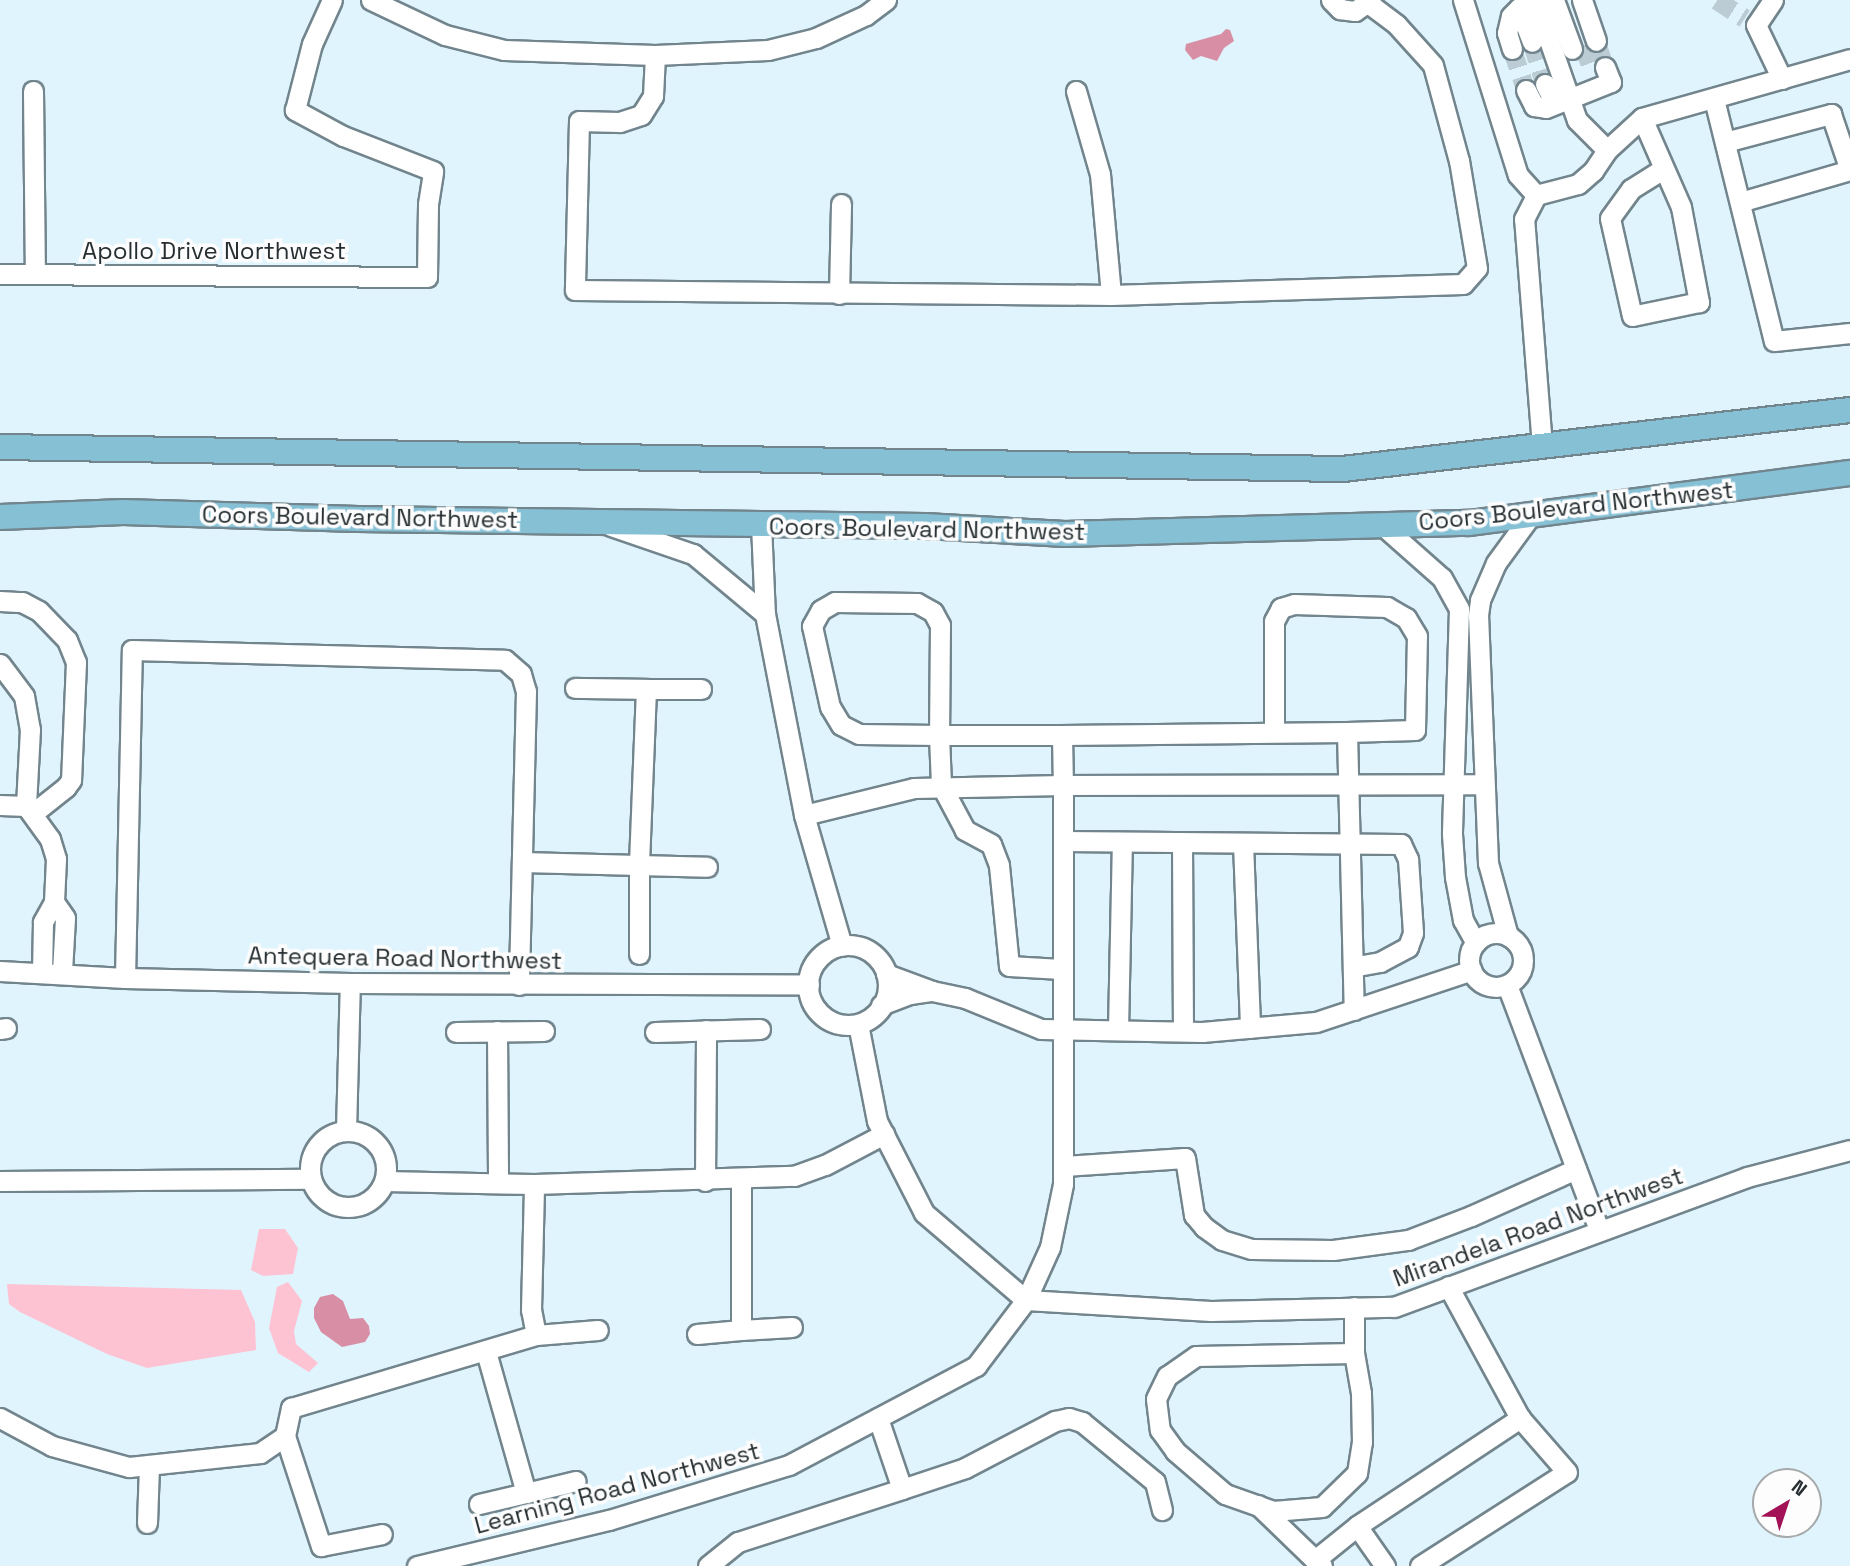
<!DOCTYPE html>
<style>
body{margin:0}
#map{position:relative;width:1850px;height:1566px;overflow:hidden;background:#e0f4fd;font-family:"Space Grotesk",sans-serif}
div>[style]{position:absolute}
[style*='--x']{left:calc(var(--x)*1px);top:calc(var(--y)*1px);width:calc(var(--w)*1px);rotate:calc(var(--a)*1deg)}
.green>*{inset:0;background:#fec3d3}
.water>*{inset:0;background:#d88fa5}
.minor-tunnel>*{height:19px;margin-top:-9.5px;transform-origin:0;background:repeating-linear-gradient(90deg,#bbccd4 0 19px,transparent 0 29px)}
.roads{filter:drop-shadow(2px 0 #72858d) drop-shadow(-2px 0 #72858d) drop-shadow(0 2px #72858d) drop-shadow(0 -2px #72858d)}
.minor>*{height:19px;margin:-9.5px;padding:0 9.5px;transform-origin:9.5px;border-radius:9.5px;background:#fff}
.minor>.ring{margin:-9.5px;padding:0;box-sizing:content-box;background:none;border:19px solid #fff;border-radius:50%}
.major>*{height:24px;margin:-12px;padding:0 12px;transform-origin:12px;border-radius:12px;background:#86c0d5}
span{translate:-50% -50%;white-space:nowrap;text-align:center;line-height:1.15;-webkit-text-stroke:7px #fdfdfd;paint-order:stroke}
.street-label{font-size:24px;color:#262e31}
.north{position:absolute;left:1752px;top:1468px;width:70px;height:70px;box-sizing:border-box;background:#fdfdfd;border:2px solid #a7aaab;border-radius:50%;rotate:39deg;font-size:19px;font-weight:700;line-height:28px;text-align:center;color:#262e31}
.north::after{content:'';display:block;margin:auto;width:24px;height:32px;background:#a31256;clip-path:polygon(50% 0,100% 100%,50% 72%,0 100%)}
</style>
<div id="map">
<div class="green">
<div style="clip-path:polygon(259px 1229px,285px 1229px,298px 1248px,293px 1274px,263px 1276px,251px 1270px)"></div>
<div style="clip-path:polygon(288px 1282px,302px 1301px,294px 1331px,296px 1344px,318px 1363px,309px 1372px,278px 1353px,269px 1328px,277px 1287px)"></div>
<div style="clip-path:polygon(7px 1284px,241px 1290px,255px 1322px,256px 1350px,147px 1368px,107px 1354px,20px 1312px,9px 1304px)"></div>
</div>
<div class="water">
<div style="clip-path:polygon(1226px 29px,1230px 30px,1234px 41px,1224px 48px,1217px 61px,1201px 56px,1193px 60px,1185px 50px,1186px 44px,1221px 34px)"></div>
<div style="clip-path:polygon(333px 1294px,343px 1301px,350px 1319px,363px 1318px,369px 1326px,370px 1334px,365px 1342px,342px 1347px,321px 1332px,314px 1318px,314px 1308px,320px 1297px)"></div>
</div>
<div class="minor-tunnel">
<div style="--x:1717;--y:0;--w:33;--a:33"></div>
<div style="--x:1596;--y:41;--w:28;--a:71"></div>
<div style="--x:1532;--y:42;--w:44;--a:72.8"></div>
<div style="--x:1583;--y:45;--w:28;--a:69"></div>
<div style="--x:1512;--y:49;--w:43;--a:71.1"></div>
</div>
<div class="roads">
<div class="minor">
<div style="--x:371;--y:0;--w:82;--a:25.3"></div>
<div style="--x:445;--y:35;--w:61;--a:14.3"></div>
<div style="--x:504;--y:50;--w:151;--a:1.9"></div>
<div style="--x:655;--y:55;--w:113;--a:-2.5"></div>
<div style="--x:768;--y:50;--w:49;--a:-14"></div>
<div style="--x:816;--y:38;--w:55;--a:-24.7"></div>
<div style="--x:866;--y:15;--w:25;--a:-37"></div>
<div style="--x:1331;--y:0;--w:13;--a:45"></div>
<div style="--x:1340;--y:9;--w:15;--a:8"></div>
<div style="--x:1355;--y:11;--w:19;--a:-35"></div>
<div style="--x:1463;--y:0;--w:183;--a:72.6"></div>
<div style="--x:1518;--y:175;--w:27;--a:48"></div>
<div style="--x:1554;--y:0;--w:52;--a:69.8"></div>
<div style="--x:1582;--y:0;--w:43;--a:71.1"></div>
<div style="--x:1773;--y:0;--w:30;--a:124"></div>
<div style="--x:1756;--y:25;--w:60;--a:64.3"></div>
<div style="--x:1536;--y:3;--w:124;--a:70.7"></div>
<div style="--x:1577;--y:120;--w:42;--a:45"></div>
<div style="--x:1519;--y:8;--w:36;--a:69"></div>
<div style="--x:1512;--y:49;--w:17;--a:-107"></div>
<div style="--x:1507;--y:33;--w:17;--a:-77"></div>
<div style="--x:1511;--y:16;--w:11;--a:-45"></div>
<div style="--x:1519;--y:8;--w:29;--a:-16"></div>
<div style="--x:655;--y:55;--w:41;--a:92.8"></div>
<div style="--x:653;--y:96;--w:22;--a:122"></div>
<div style="--x:641;--y:115;--w:23;--a:162"></div>
<div style="--x:619;--y:122;--w:40;--a:-178.6"></div>
<div style="--x:579;--y:121;--w:169;--a:91.4"></div>
<div style="--x:575;--y:290;--w:536;--a:0.53"></div>
<div style="--x:1111;--y:295;--w:352;--a:-1.8"></div>
<div style="--x:1463;--y:284;--w:21;--a:-49"></div>
<div style="--x:1477;--y:268;--w:109;--a:-99.5"></div>
<div style="--x:1459;--y:161;--w:99;--a:-105.2"></div>
<div style="--x:1433;--y:65;--w:55;--a:-132.1"></div>
<div style="--x:1396;--y:24;--w:34;--a:-143"></div>
<div style="--x:1545;--y:84;--w:22;--a:63"></div>
<div style="--x:1526;--y:90;--w:18;--a:63"></div>
<div style="--x:1534;--y:106;--w:12;--a:9"></div>
<div style="--x:1546;--y:108;--w:70;--a:-21.8"></div>
<div style="--x:1611;--y:82;--w:16;--a:-112"></div>
<div style="--x:33;--y:91;--w:183;--a:89.4"></div>
<div style="--x:1076;--y:91;--w:86;--a:73.9"></div>
<div style="--x:1100;--y:174;--w:121;--a:84.8"></div>
<div style="--x:1714;--y:99;--w:249;--a:76.1"></div>
<div style="--x:1774;--y:341;--w:76;--a:-6"></div>
<div style="--x:1642;--y:118;--w:97;--a:66.3"></div>
<div style="--x:1681;--y:207;--w:97;--a:79.3"></div>
<div style="--x:1699;--y:302;--w:68;--a:168.2"></div>
<div style="--x:1632;--y:316;--w:100;--a:-102.7"></div>
<div style="--x:1610;--y:218;--w:36;--a:-54"></div>
<div style="--x:1631;--y:189;--w:36;--a:-32"></div>
<div style="--x:1725;--y:142;--w:110;--a:-14.8"></div>
<div style="--x:1831;--y:114;--w:59;--a:71.3"></div>
<div style="--x:1740;--y:202;--w:115;--a:-16.2"></div>
<div style="--x:0;--y:274;--w:427;--a:0.4"></div>
<div style="--x:427;--y:277;--w:73;--a:-89.2"></div>
<div style="--x:428;--y:204;--w:33;--a:-81"></div>
<div style="--x:433;--y:171;--w:97;--a:-158.7"></div>
<div style="--x:343;--y:136;--w:55;--a:-151.6"></div>
<div style="--x:295;--y:110;--w:68;--a:-75.6"></div>
<div style="--x:312;--y:44;--w:48;--a:-65.6"></div>
<div style="--x:839;--y:294;--w:90;--a:-88.7"></div>
<div style="--x:1542;--y:446;--w:228;--a:-94.5"></div>
<div style="--x:1524;--y:219;--w:27;--a:-63"></div>
<div style="--x:1536;--y:195;--w:43;--a:-14.7"></div>
<div style="--x:1578;--y:184;--w:20;--a:-41"></div>
<div style="--x:1593;--y:171;--w:25;--a:-56"></div>
<div style="--x:1607;--y:150;--w:47;--a:-42.4"></div>
<div style="--x:1642;--y:118;--w:216;--a:-15.8"></div>
<div style="--x:761;--y:524;--w:90;--a:87.5"></div>
<div style="--x:765;--y:614;--w:205;--a:79"></div>
<div style="--x:804;--y:815;--w:136;--a:73.8"></div>
<div style="--x:1382;--y:525;--w:80;--a:41.5"></div>
<div style="--x:1442;--y:578;--w:35;--a:61"></div>
<div style="--x:1459;--y:609;--w:225;--a:91.8"></div>
<div style="--x:1452;--y:834;--w:43;--a:86"></div>
<div style="--x:1455;--y:877;--w:44;--a:79.5"></div>
<div style="--x:1463;--y:920;--w:26;--a:61"></div>
<div style="--x:611;--y:526;--w:87;--a:18.9"></div>
<div style="--x:693;--y:554;--w:94;--a:39.8"></div>
<div style="--x:0;--y:601;--w:22;--a:3"></div>
<div style="--x:22;--y:602;--w:19;--a:28"></div>
<div style="--x:39;--y:611;--w:40;--a:46"></div>
<div style="--x:67;--y:640;--w:24;--a:68"></div>
<div style="--x:76;--y:662;--w:118;--a:92.4"></div>
<div style="--x:71;--y:780;--w:9;--a:126"></div>
<div style="--x:66;--y:787;--w:43;--a:141.5"></div>
<div style="--x:0;--y:664;--w:40;--a:53"></div>
<div style="--x:24;--y:696;--w:34;--a:80"></div>
<div style="--x:30;--y:729;--w:77;--a:93"></div>
<div style="--x:26;--y:806;--w:41;--a:54"></div>
<div style="--x:50;--y:839;--w:21;--a:73"></div>
<div style="--x:56;--y:859;--w:43;--a:92.7"></div>
<div style="--x:54;--y:902;--w:23;--a:119"></div>
<div style="--x:43;--y:922;--w:50;--a:91.1"></div>
<div style="--x:575;--y:688;--w:71;--a:0.8"></div>
<div style="--x:646;--y:689;--w:176;--a:92.3"></div>
<div style="--x:639;--y:865;--w:89;--a:90"></div>
<div style="--x:646;--y:689;--w:55;--a:0"></div>
<div style="--x:1347;--y:732;--w:278;--a:88.6"></div>
<div style="--x:1062;--y:735;--w:50;--a:88.9"></div>
<div style="--x:1063;--y:785;--w:421;--a:-0.1"></div>
<div style="--x:0;--y:805;--w:26;--a:2"></div>
<div style="--x:1063;--y:841;--w:338;--a:0.5"></div>
<div style="--x:1401;--y:844;--w:17;--a:65"></div>
<div style="--x:1408;--y:859;--w:74;--a:86.1"></div>
<div style="--x:1413;--y:933;--w:15;--a:110"></div>
<div style="--x:1408;--y:947;--w:32;--a:152"></div>
<div style="--x:1380;--y:962;--w:27;--a:170"></div>
<div style="--x:1182;--y:842;--w:189;--a:89.7"></div>
<div style="--x:1243;--y:843;--w:185;--a:87.8"></div>
<div style="--x:522;--y:862;--w:185;--a:1.5"></div>
<div style="--x:54;--y:902;--w:19;--a:55"></div>
<div style="--x:65;--y:918;--w:54;--a:93.2"></div>
<div class="ring" style="left:1469px;top:933px;width:35px;height:35px"></div>
<div style="--x:1508;--y:936;--w:76;--a:-105.3"></div>
<div style="--x:1488;--y:863;--w:248;--a:-92.3"></div>
<div style="--x:1478;--y:615;--w:15;--a:-82"></div>
<div style="--x:1480;--y:600;--w:40;--a:-66.6"></div>
<div style="--x:1496;--y:563;--w:59;--a:-53.9"></div>
<div class="ring" style="left:808px;top:945px;width:61px;height:61px"></div>
<div style="--x:1061;--y:969;--w:52;--a:-176.7"></div>
<div style="--x:1009;--y:966;--w:101;--a:-95.7"></div>
<div style="--x:999;--y:865;--w:22;--a:-111"></div>
<div style="--x:991;--y:844;--w:30;--a:-152"></div>
<div style="--x:965;--y:830;--w:51;--a:-118.1"></div>
<div style="--x:941;--y:785;--w:50;--a:-92.3"></div>
<div style="--x:939;--y:735;--w:80;--a:-179.3"></div>
<div style="--x:859;--y:734;--w:20;--a:-153"></div>
<div style="--x:841;--y:725;--w:21;--a:-121"></div>
<div style="--x:830;--y:707;--w:83;--a:-102.5"></div>
<div style="--x:812;--y:626;--w:18;--a:-61"></div>
<div style="--x:821;--y:610;--w:16;--a:-30"></div>
<div style="--x:835;--y:602;--w:82;--a:0.7"></div>
<div style="--x:917;--y:603;--w:18;--a:29"></div>
<div style="--x:933;--y:612;--w:15;--a:62"></div>
<div style="--x:940;--y:625;--w:110;--a:90.5"></div>
<div style="--x:939;--y:735;--w:123;--a:0"></div>
<div style="--x:1062;--y:735;--w:285;--a:-0.6"></div>
<div style="--x:1347;--y:732;--w:68;--a:-1.7"></div>
<div style="--x:1415;--y:730;--w:94;--a:-88.8"></div>
<div style="--x:1417;--y:636;--w:21;--a:-121"></div>
<div style="--x:1406;--y:618;--w:22;--a:-150"></div>
<div style="--x:1387;--y:607;--w:93;--a:-178.2"></div>
<div style="--x:1294;--y:604;--w:14;--a:163"></div>
<div style="--x:1281;--y:608;--w:15;--a:118"></div>
<div style="--x:1274;--y:621;--w:111;--a:90"></div>
<div style="--x:0;--y:971;--w:125;--a:3.2"></div>
<div style="--x:125;--y:978;--w:225;--a:1.3"></div>
<div style="--x:350;--y:983;--w:459;--a:0.2"></div>
<div style="--x:125;--y:978;--w:328;--a:-88.8"></div>
<div style="--x:132;--y:650;--w:373;--a:1.5"></div>
<div style="--x:505;--y:660;--w:21;--a:41"></div>
<div style="--x:521;--y:674;--w:18;--a:74"></div>
<div style="--x:526;--y:691;--w:294;--a:91.4"></div>
<div style="--x:1507;--y:985;--w:262;--a:69.4"></div>
<div style="--x:932;--y:991;--w:34;--a:12"></div>
<div style="--x:965;--y:998;--w:82;--a:22.2"></div>
<div style="--x:1041;--y:1029;--w:161;--a:1.1"></div>
<div style="--x:1202;--y:1032;--w:114;--a:-5"></div>
<div style="--x:1316;--y:1022;--w:164;--a:-18.4"></div>
<div style="--x:881;--y:1005;--w:31;--a:-21"></div>
<div style="--x:910;--y:994;--w:22;--a:-8"></div>
<div style="--x:932;--y:991;--w:49;--a:-159.7"></div>
<div style="--x:858;--y:1024;--w:99;--a:78.9"></div>
<div style="--x:877;--y:1121;--w:103;--a:62.9"></div>
<div style="--x:924;--y:1213;--w:134;--a:40.5"></div>
<div style="--x:1026;--y:1300;--w:185;--a:3.4"></div>
<div style="--x:1211;--y:1311;--w:183;--a:-1.3"></div>
<div style="--x:1394;--y:1307;--w:376;--a:-20.2"></div>
<div style="--x:1747;--y:1177;--w:106;--a:-14.7"></div>
<div style="--x:0;--y:1029;--w:6;--a:-9"></div>
<div style="--x:1118;--y:1030;--w:188;--a:-88.8"></div>
<div style="--x:497;--y:1031;--w:152;--a:89.6"></div>
<div style="--x:456;--y:1032;--w:88;--a:-0.7"></div>
<div style="--x:655;--y:1032;--w:105;--a:-1.6"></div>
<div class="ring" style="left:310px;top:1131px;width:57px;height:57px"></div>
<div style="--x:346;--y:1131;--w:148;--a:-88.5"></div>
<div style="--x:1064;--y:1166;--w:121;--a:-3.8"></div>
<div style="--x:1185;--y:1158;--w:58;--a:81"></div>
<div style="--x:1194;--y:1215;--w:16;--a:50"></div>
<div style="--x:1204;--y:1227;--w:22;--a:36"></div>
<div style="--x:1222;--y:1240;--w:31;--a:17"></div>
<div style="--x:1252;--y:1249;--w:81;--a:0.7"></div>
<div style="--x:1333;--y:1250;--w:76;--a:-7.6"></div>
<div style="--x:1408;--y:1240;--w:67;--a:-20.9"></div>
<div style="--x:1471;--y:1216;--w:115;--a:-24.1"></div>
<div style="--x:0;--y:1181;--w:311;--a:-0.4"></div>
<div style="--x:385;--y:1181;--w:149;--a:1.2"></div>
<div style="--x:705;--y:1181;--w:151;--a:-89.6"></div>
<div style="--x:741;--y:1330;--w:51;--a:-3.4"></div>
<div style="--x:697;--y:1334;--w:44;--a:-5.2"></div>
<div style="--x:741;--y:1330;--w:150;--a:-90"></div>
<div style="--x:536;--y:1335;--w:62;--a:-4.6"></div>
<div style="--x:1354;--y:1353;--w:158;--a:178.9"></div>
<div style="--x:1196;--y:1356;--w:35;--a:145"></div>
<div style="--x:1167;--y:1376;--w:25;--a:116"></div>
<div style="--x:1156;--y:1399;--w:31;--a:83"></div>
<div style="--x:1160;--y:1430;--w:26;--a:54"></div>
<div style="--x:1175;--y:1451;--w:66;--a:40.7"></div>
<div style="--x:1225;--y:1494;--w:51;--a:19.5"></div>
<div style="--x:1273;--y:1511;--w:49;--a:-4.7"></div>
<div style="--x:1322;--y:1507;--w:49;--a:-44.2"></div>
<div style="--x:1357;--y:1473;--w:31;--a:-81"></div>
<div style="--x:1362;--y:1442;--w:49;--a:-91.2"></div>
<div style="--x:1361;--y:1393;--w:41;--a:-99.9"></div>
<div style="--x:1354;--y:1353;--w:46;--a:-90"></div>
<div style="--x:0;--y:1418;--w:59;--a:28.3"></div>
<div style="--x:52;--y:1446;--w:80;--a:15.3"></div>
<div style="--x:129;--y:1467;--w:132;--a:-6.1"></div>
<div style="--x:260;--y:1453;--w:30;--a:-34"></div>
<div style="--x:285;--y:1436;--w:29;--a:-78"></div>
<div style="--x:291;--y:1408;--w:256;--a:-16.6"></div>
<div style="--x:536;--y:1335;--w:25;--a:-101"></div>
<div style="--x:531;--y:1310;--w:126;--a:-88.6"></div>
<div style="--x:534;--y:1184;--w:260;--a:-1.8"></div>
<div style="--x:794;--y:1176;--w:33;--a:-20"></div>
<div style="--x:825;--y:1165;--w:67;--a:-27.7"></div>
<div style="--x:285;--y:1436;--w:116;--a:71.9"></div>
<div style="--x:321;--y:1546;--w:62;--a:-11.1"></div>
<div style="--x:902;--y:1489;--w:66;--a:-18.4"></div>
<div style="--x:965;--y:1468;--w:102;--a:-27.6"></div>
<div style="--x:1055;--y:1421;--w:14;--a:-12"></div>
<div style="--x:1069;--y:1418;--w:14;--a:17"></div>
<div style="--x:1082;--y:1422;--w:94;--a:39.4"></div>
<div style="--x:1155;--y:1482;--w:29;--a:76"></div>
<div style="--x:526;--y:1493;--w:51;--a:-13.5"></div>
<div style="--x:479;--y:1504;--w:48;--a:-13.2"></div>
<div style="--x:526;--y:1493;--w:147;--a:-105.8"></div>
<div style="--x:1258;--y:1505;--w:79;--a:44"></div>
<div style="--x:147;--y:1523;--w:58;--a:-88"></div>
<div style="--x:1357;--y:1526;--w:49;--a:55"></div>
<div style="--x:417;--y:1566;--w:197;--a:-13.5"></div>
<div style="--x:609;--y:1520;--w:188;--a:-17"></div>
<div style="--x:789;--y:1465;--w:212;--a:-27.9"></div>
<div style="--x:976;--y:1366;--w:83;--a:-52.9"></div>
<div style="--x:1026;--y:1300;--w:58;--a:-65.6"></div>
<div style="--x:1050;--y:1247;--w:64;--a:-78.3"></div>
<div style="--x:1063;--y:1184;--w:399;--a:-90"></div>
<div style="--x:1063;--y:785;--w:149;--a:178.8"></div>
<div style="--x:914;--y:788;--w:113;--a:166.2"></div>
<div style="--x:708;--y:1566;--w:38;--a:-39"></div>
<div style="--x:738;--y:1542;--w:172;--a:-17.9"></div>
<div style="--x:902;--y:1489;--w:75;--a:-108.7"></div>
<div style="--x:1322;--y:1566;--w:9;--a:-139"></div>
<div style="--x:1315;--y:1560;--w:54;--a:-39"></div>
<div style="--x:1357;--y:1526;--w:196;--a:-33.5"></div>
<div style="--x:1520;--y:1418;--w:150;--a:-118.6"></div>
<div style="--x:1420;--y:1566;--w:174;--a:-32.6"></div>
<div style="--x:1567;--y:1472;--w:72;--a:-131"></div>
</div>
<div class="major">
<div style="--x:0;--y:447;--w:1343;--a:0.94"></div>
<div style="--x:1343;--y:469;--w:510;--a:-6.64"></div>
<div style="--x:0;--y:517;--w:123;--a:-2.3"></div>
<div style="--x:123;--y:512;--w:235;--a:1.7"></div>
<div style="--x:358;--y:519;--w:567;--a:0.71"></div>
<div style="--x:925;--y:526;--w:140;--a:3.3"></div>
<div style="--x:1065;--y:534;--w:404;--a:-1.6"></div>
<div style="--x:1469;--y:523;--w:384;--a:-7.5"></div>
</div>
</div>
<div class="street-label">
<span style="left:214px;top:251px">Apollo Drive Northwest</span>
<span style="left:1576px;top:506px;rotate:-6deg">Coors Boulevard Northwest</span>
<span style="left:360px;top:517px;rotate:1deg">Coors Boulevard Northwest</span>
<span style="left:927px;top:529px;rotate:1deg">Coors Boulevard Northwest</span>
<span style="left:405px;top:958px;rotate:1deg">Antequera Road Northwest</span>
<span style="left:1538px;top:1227px;rotate:-20deg">Mirandela Road Northwest</span>
<span style="left:617px;top:1488px;rotate:-15deg">Learning Road Northwest</span>
</div>
<div class="north">N</div>
</div>
